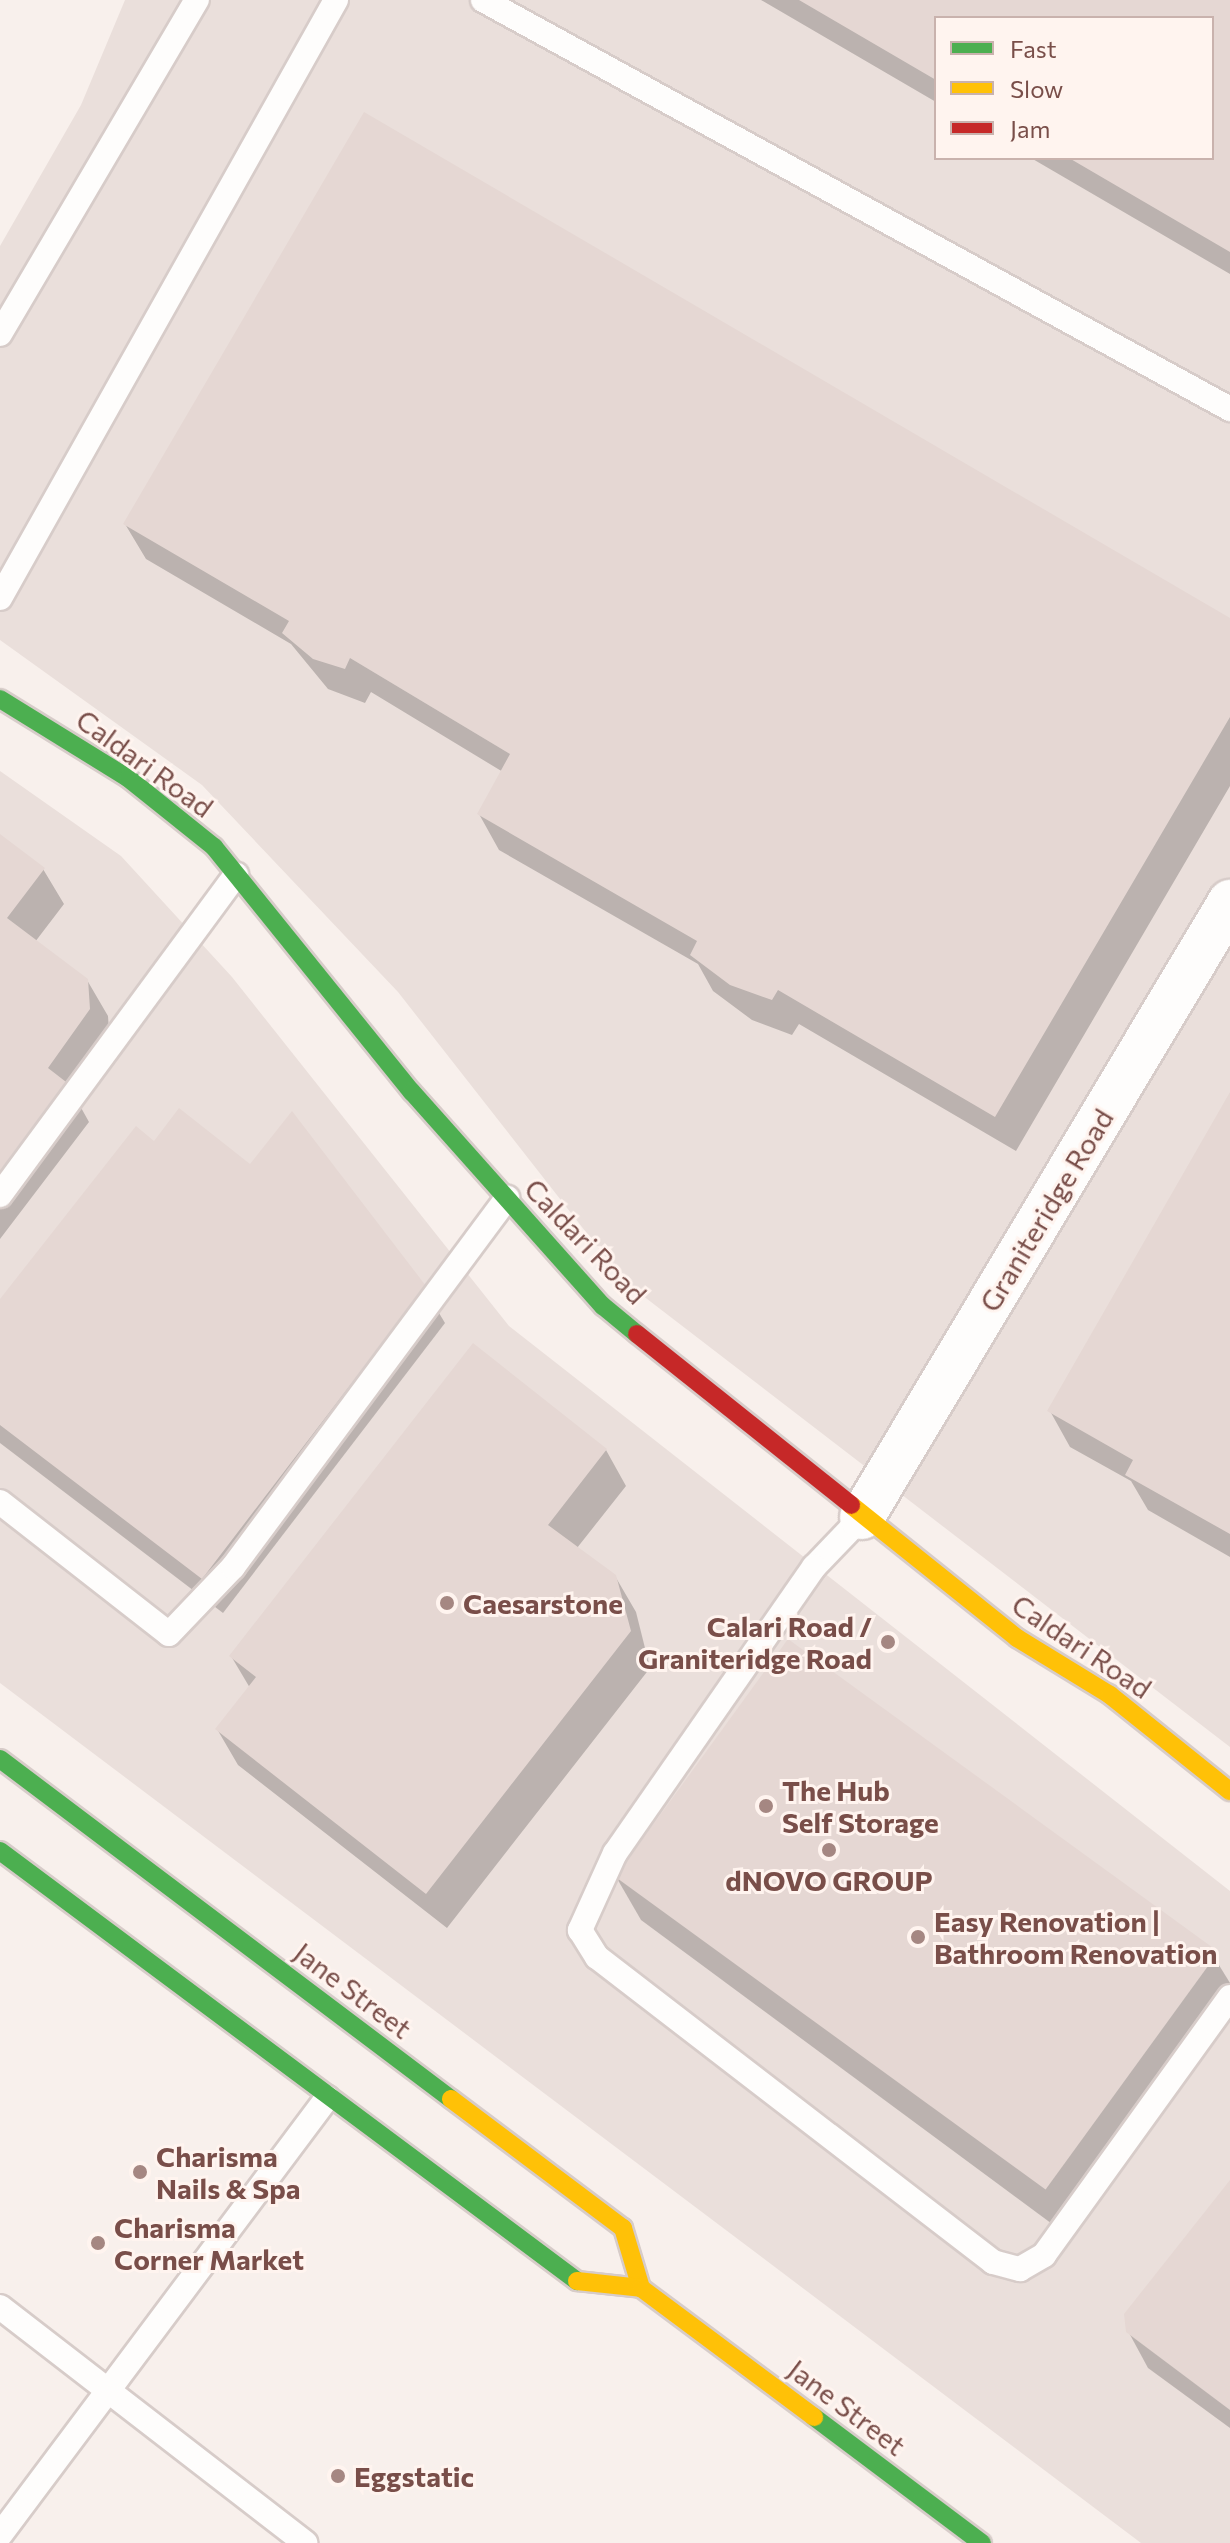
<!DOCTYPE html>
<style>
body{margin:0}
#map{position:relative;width:1230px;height:2543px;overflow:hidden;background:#f8f0ec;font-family:Commissioner,sans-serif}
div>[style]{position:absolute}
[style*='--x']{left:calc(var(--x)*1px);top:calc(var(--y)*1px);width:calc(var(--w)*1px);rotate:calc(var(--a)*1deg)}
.industrial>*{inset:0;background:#eadfdb}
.shadow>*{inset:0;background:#0003}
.building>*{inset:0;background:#e5d7d3;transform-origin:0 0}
.roads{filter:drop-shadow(2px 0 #d7ccc9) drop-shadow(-2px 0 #d7ccc9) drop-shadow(0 2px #d7ccc9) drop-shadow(0 -2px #d7ccc9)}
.lane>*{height:24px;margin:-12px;padding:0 12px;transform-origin:12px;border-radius:12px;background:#fefdfc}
.street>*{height:44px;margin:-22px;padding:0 22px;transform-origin:22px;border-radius:22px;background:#fefdfc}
.fast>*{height:18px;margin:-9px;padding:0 9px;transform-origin:9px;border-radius:9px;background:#4caf50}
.slow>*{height:18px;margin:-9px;padding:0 9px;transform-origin:9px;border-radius:9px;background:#ffc107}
.jam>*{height:18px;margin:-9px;padding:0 9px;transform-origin:9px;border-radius:9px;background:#c62828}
.dots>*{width:22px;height:22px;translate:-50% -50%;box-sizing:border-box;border:4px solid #fff4ef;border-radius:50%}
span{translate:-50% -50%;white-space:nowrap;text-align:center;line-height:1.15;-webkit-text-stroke:6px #fff4ef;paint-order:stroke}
.street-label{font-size:28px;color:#794e49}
.poi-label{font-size:28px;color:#794e49;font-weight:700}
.left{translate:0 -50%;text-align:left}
.right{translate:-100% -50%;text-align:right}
.legend{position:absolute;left:934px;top:16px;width:280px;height:144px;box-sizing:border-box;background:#fff4ef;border:2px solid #c9b2ad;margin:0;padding:10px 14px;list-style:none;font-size:24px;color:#794e49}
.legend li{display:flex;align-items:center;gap:16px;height:40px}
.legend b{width:40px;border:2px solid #c9b2ad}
</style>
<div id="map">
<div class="industrial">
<div style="clip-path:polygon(evenodd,125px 0,1230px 0,1230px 1747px,625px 1282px,398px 992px,202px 785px,0 640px,0 246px,81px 105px,125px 0,936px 18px,1212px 18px,1212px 158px,936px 158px,936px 18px)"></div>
<div style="clip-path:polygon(0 771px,121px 856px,232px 977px,509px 1326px,1230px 1891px,1230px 2543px,1141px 2543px,0 1683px)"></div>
</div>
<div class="shadow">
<div style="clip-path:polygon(761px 0,1230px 0,1230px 274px,1031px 158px,1212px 158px,1212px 18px,936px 18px,936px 102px)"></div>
<div style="clip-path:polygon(125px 524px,1230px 620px,1230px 786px,1016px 1151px,799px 1024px,792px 1035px,752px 1020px,713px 991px,698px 964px,499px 850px,479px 814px,503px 772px,371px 692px,365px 703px,328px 689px,291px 644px,146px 559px)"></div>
<div style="clip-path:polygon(0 837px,43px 869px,64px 904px,35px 942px,87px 980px,108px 1016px,110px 1045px,74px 1095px,89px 1122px,0 1239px)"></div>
<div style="clip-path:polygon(1230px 1096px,1230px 1557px,1148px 1510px,1131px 1481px,1070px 1447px,1050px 1411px)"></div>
<div style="clip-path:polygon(154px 1144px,250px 1167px,424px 1288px,445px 1323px,223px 1613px,0 1443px,0 1302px)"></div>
<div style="clip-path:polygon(606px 1450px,626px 1486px,577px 1548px,615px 1576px,636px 1612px,650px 1668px,447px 1928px,238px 1765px,217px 1729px,250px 1688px,231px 1656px)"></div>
<div style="clip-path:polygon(615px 1875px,1214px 1957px,1230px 1983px,1230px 2016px,1067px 2235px,641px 1920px)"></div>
<div style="clip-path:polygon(1230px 2183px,1230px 2428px,1148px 2368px,1128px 2331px)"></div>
</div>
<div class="building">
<div style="clip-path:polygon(799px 0,1230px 0,1230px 252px,1069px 158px,1212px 158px,1212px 18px,936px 18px,936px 80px)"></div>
<div style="clip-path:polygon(364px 112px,1230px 618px,1230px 717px,995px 1117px,778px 990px,772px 1000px,730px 985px,690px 955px,697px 941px,477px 814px,510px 754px,350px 658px,345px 669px,313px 659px,282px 633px,289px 621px,123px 524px)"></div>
<div style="clip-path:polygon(0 834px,45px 868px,7px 918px,88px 979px,90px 1009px,48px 1068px,70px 1085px,0 1178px)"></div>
<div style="clip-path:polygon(1230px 1092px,1230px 1534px,1125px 1475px,1133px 1460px,1047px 1411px)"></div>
<div style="clip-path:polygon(179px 1108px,250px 1164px,292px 1111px,426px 1286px,202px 1579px,0 1425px,0 1299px,136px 1126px,154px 1141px)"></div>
<div style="clip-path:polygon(473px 1343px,607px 1449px,548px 1525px,616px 1575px,631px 1631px,426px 1894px,215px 1729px,256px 1677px,229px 1656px)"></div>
<div style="left:788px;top:1639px;width:532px;height:294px;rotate:36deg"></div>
<div style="clip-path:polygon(1230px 2180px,1230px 2410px,1126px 2332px,1124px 2314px)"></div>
</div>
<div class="roads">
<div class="lane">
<div style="--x:483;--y:0;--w:852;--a:28.7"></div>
<div style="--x:0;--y:334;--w:388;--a:-59.5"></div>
<div style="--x:0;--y:598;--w:686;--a:-60.67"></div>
<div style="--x:0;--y:1195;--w:398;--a:-53.6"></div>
<div style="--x:0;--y:1502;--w:214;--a:38"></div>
<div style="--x:169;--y:1634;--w:93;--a:-46.3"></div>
<div style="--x:233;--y:1567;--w:460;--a:-53.4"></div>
<div style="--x:862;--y:1517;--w:69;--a:133.8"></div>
<div style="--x:814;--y:1567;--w:348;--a:124.8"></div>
<div style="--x:615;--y:1853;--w:85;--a:114.4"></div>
<div style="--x:580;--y:1930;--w:32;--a:58"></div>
<div style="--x:597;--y:1957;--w:500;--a:37.6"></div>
<div style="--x:993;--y:2262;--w:28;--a:15"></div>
<div style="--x:1020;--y:2269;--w:28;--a:-30"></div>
<div style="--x:1044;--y:2255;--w:318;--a:-54.2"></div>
<div style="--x:0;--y:2307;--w:386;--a:37.7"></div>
<div style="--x:0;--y:2535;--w:546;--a:-53.19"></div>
</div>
<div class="street">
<div style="--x:862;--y:1517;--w:717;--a:-59.1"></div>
</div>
<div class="fast">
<div style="--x:0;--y:699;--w:150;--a:31.7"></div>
<div style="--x:128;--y:778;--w:110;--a:38.7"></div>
<div style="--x:214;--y:847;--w:315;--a:51.1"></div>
<div style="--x:412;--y:1092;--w:287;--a:48.3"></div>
<div style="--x:603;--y:1306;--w:44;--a:39.5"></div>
<div style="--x:0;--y:1759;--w:565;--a:37.01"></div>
<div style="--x:0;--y:1851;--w:720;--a:36.69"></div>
<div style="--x:814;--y:2417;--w:210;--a:36.9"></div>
</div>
<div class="slow">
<div style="--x:851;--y:1505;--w:213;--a:38.7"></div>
<div style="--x:1017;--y:1638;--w:109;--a:31.5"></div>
<div style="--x:1110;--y:1695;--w:154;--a:38.7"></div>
<div style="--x:451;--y:2099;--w:215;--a:36.9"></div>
<div style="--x:623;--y:2228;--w:63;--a:73.3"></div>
<div style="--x:577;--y:2281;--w:64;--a:6.2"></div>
<div style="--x:641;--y:2288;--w:216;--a:36.7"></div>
</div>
<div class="jam">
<div style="--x:637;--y:1334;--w:274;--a:38.6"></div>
</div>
</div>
<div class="dots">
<div style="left:447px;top:1603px;background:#a58782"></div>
<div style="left:888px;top:1642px;background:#a58782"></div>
<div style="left:766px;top:1806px;background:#a58782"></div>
<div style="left:829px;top:1850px;background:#a58782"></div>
<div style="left:918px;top:1937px;background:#a58782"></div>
<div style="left:140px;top:2172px;background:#a58782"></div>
<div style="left:98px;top:2243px;background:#a58782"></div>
<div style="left:338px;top:2476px;background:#a58782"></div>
</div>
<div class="street-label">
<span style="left:145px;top:763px;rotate:36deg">Caldari Road</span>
<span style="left:1046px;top:1210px;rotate:-59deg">Graniteridge Road</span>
<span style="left:586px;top:1241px;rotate:46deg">Caldari Road</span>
<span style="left:1082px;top:1646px;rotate:34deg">Caldari Road</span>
<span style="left:353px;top:1990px;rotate:37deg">Jane Street</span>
<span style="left:847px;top:2407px;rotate:37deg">Jane Street</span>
</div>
<div class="poi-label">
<span class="left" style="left:463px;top:1603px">Caesarstone</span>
<span class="right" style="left:872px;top:1642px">Calari Road /<br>Graniteridge Road</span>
<span class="left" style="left:782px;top:1806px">The Hub<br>Self Storage</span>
<span style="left:829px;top:1880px">dNOVO GROUP</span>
<span class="left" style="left:934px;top:1937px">Easy Renovation |<br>Bathroom Renovation</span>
<span class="left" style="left:156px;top:2172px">Charisma<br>Nails &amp; Spa</span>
<span class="left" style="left:114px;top:2243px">Charisma<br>Corner Market</span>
<span class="left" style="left:354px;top:2476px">Eggstatic</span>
</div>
<ul class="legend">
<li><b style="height:10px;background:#4caf50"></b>Fast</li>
<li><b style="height:10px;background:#ffc107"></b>Slow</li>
<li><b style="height:10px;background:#c62828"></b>Jam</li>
</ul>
</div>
